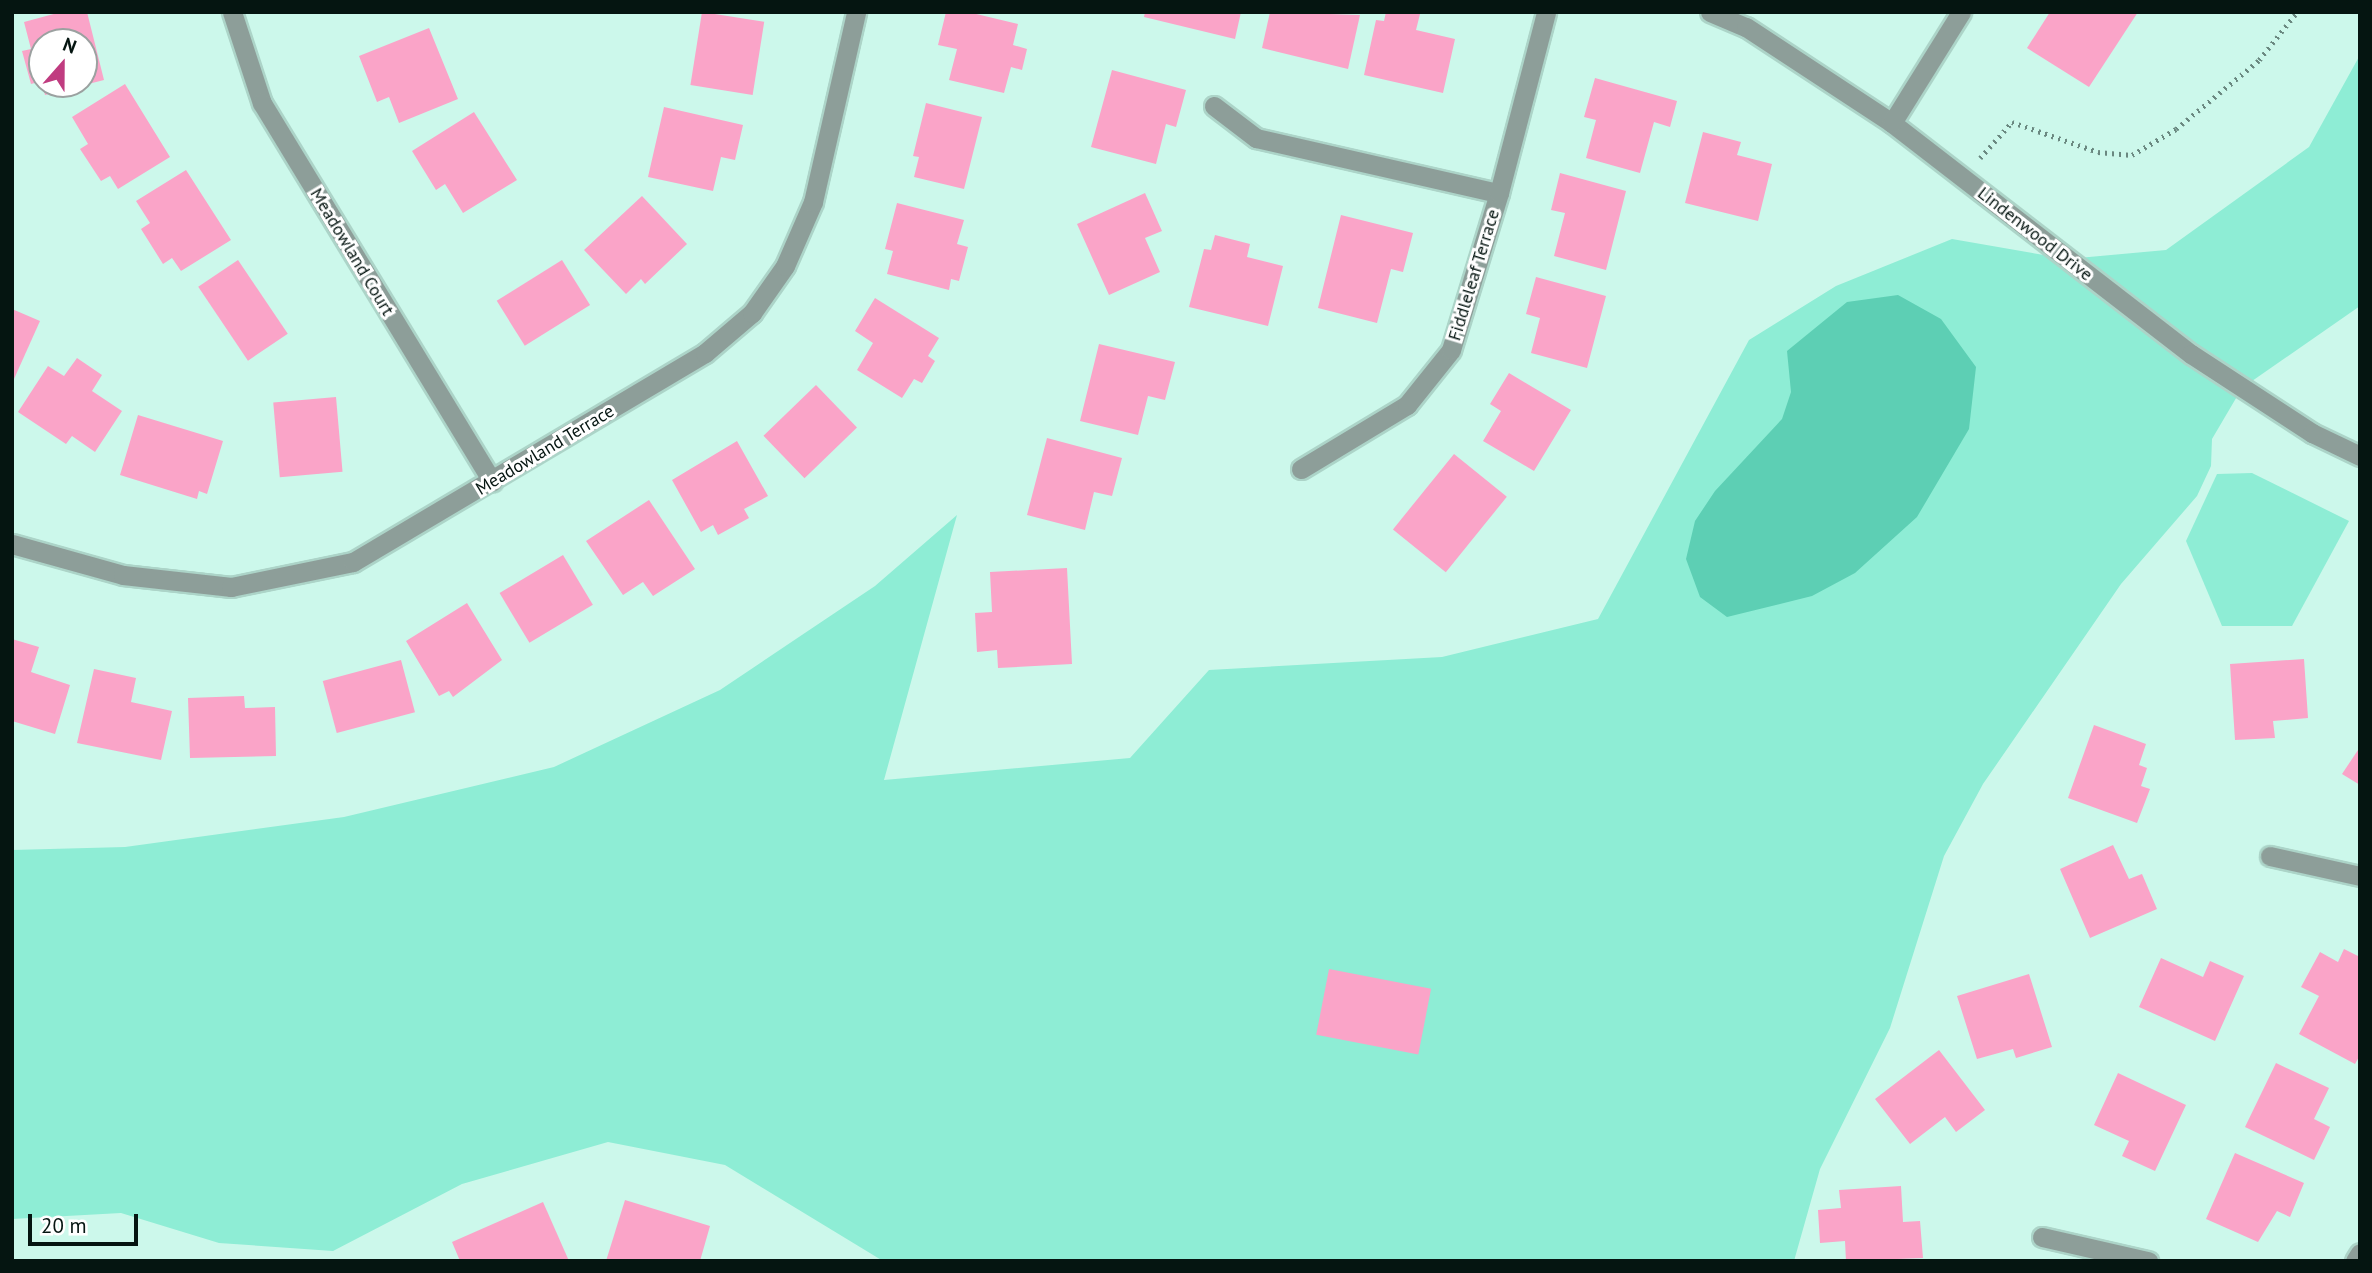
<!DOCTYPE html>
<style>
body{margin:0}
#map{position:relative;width:2372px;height:1273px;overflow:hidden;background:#ccf8eb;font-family:"PT Sans",sans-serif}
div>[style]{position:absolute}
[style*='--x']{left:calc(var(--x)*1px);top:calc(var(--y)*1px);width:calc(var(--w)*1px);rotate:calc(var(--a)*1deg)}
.green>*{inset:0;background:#8eedd5}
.water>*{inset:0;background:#5dcfb4}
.building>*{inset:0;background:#faa4c8;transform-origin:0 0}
.path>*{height:4.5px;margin-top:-2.25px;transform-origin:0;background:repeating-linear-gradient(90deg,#6a8880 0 2px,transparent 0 7px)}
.roads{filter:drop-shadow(2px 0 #acd4c8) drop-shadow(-2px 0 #acd4c8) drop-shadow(0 2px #acd4c8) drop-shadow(0 -2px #acd4c8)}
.service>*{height:19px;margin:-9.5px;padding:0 9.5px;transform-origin:9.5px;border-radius:9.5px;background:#8d9e99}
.minor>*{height:19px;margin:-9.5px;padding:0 9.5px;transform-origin:9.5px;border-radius:9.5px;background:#8d9e99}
span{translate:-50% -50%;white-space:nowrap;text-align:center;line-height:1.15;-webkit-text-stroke:6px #fff;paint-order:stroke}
.street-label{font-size:18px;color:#051511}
.frame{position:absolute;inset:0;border:14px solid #051511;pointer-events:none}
.north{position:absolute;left:28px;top:28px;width:70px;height:70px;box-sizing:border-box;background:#fff;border:2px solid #9ba1a0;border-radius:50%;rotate:21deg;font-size:19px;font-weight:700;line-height:28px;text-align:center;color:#051511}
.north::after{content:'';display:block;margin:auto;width:24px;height:32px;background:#c03c80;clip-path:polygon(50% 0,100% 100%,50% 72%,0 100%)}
.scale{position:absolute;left:28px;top:1214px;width:110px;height:32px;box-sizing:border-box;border:4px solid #051511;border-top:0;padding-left:9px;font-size:21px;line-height:24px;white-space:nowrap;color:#051511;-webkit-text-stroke:5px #fff;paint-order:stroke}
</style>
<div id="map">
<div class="green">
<div style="clip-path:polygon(2360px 55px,2360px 306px,2242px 388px,2212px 439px,2211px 466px,2197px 496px,2121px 584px,1983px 784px,1944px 856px,1890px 1028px,1820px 1169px,1794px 1261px,883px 1261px,725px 1165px,608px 1142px,462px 1184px,333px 1251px,219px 1243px,121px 1213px,12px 1219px,12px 850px,125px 847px,344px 817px,554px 767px,720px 690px,875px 586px,957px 515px,884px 780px,1130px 758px,1209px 670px,1442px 657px,1598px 619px,1749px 340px,1836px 286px,1952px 239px,2067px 259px,2166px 250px,2309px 147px)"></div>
<div style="clip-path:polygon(2252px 473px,2349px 521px,2292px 626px,2222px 626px,2186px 541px,2217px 474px)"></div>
</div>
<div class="water">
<div style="clip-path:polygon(1898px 295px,1941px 319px,1976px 367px,1969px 429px,1917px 517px,1855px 573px,1812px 596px,1727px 617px,1700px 597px,1686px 559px,1695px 521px,1715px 491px,1782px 419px,1791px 392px,1787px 351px,1847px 302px)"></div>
</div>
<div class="building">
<div style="clip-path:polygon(61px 12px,87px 12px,104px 80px,45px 95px,42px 84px,84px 84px,84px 42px,42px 42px,42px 81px,31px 84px,22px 51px,31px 49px,24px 22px)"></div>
<div style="left:702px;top:12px;width:63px;height:74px;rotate:9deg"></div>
<div style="clip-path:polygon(946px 12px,968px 12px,1018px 24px,1013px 45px,1027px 49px,1022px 70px,1011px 67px,1004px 93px,949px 80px,957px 49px,938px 45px)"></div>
<div style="clip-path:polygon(1145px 12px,1241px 12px,1235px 39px,1144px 17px)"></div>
<div style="clip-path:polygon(1270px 12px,1360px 15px,1348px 69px,1262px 48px)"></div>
<div style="clip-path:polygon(1386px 12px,1420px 14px,1416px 30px,1455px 39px,1443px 93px,1364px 75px,1376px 20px,1384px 21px)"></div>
<div style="clip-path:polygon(2050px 12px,2138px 12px,2089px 87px,2027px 48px)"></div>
<div style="clip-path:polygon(429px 28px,458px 99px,399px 123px,389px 97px,377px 102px,359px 56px)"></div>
<div style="clip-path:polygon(1112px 70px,1186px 90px,1176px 127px,1166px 124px,1156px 164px,1091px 147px)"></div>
<div style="clip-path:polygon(1595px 78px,1677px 101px,1670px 127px,1654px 122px,1640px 173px,1586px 158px,1596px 120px,1584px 117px)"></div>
<div style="clip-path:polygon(125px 84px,170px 157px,118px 189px,110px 176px,101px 181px,80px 149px,88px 144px,72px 117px)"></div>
<div style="clip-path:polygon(926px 103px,982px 117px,964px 189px,914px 177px,919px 157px,913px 156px)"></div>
<div style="clip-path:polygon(664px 107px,743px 125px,735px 160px,721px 157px,713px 191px,648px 177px)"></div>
<div style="clip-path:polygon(474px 112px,517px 180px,463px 213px,445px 184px,436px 190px,412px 151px)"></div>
<div style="clip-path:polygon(1703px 132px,1741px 142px,1737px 155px,1772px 164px,1758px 221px,1685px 203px)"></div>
<div style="clip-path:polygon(186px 170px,231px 240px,181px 271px,172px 258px,163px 264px,141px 229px,150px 223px,136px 201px)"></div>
<div style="clip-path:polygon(1560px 173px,1626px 191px,1606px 270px,1554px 256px,1565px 213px,1551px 210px)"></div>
<div style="clip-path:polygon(1145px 193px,1162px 231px,1145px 238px,1160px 272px,1109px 295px,1077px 224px)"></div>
<div style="clip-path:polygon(642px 196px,687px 244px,645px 284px,641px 279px,626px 294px,584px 250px)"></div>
<div style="clip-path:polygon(897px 203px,964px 220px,957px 244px,968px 247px,959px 281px,951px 279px,949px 290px,887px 274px,893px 251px,885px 249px)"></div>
<div style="clip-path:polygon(1341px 215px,1413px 233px,1403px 272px,1391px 269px,1377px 323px,1318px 308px)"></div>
<div style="clip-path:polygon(1215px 235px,1250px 244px,1247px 257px,1283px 266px,1268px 326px,1189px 307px,1204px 249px,1211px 250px)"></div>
<div style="left:238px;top:260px;width:89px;height:48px;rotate:56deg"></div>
<div style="left:562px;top:260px;width:53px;height:77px;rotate:58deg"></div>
<div style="clip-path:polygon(1536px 277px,1606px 296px,1587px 368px,1531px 353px,1540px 318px,1526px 314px)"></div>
<div style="clip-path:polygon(875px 298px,939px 338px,928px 356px,935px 361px,922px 383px,914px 379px,902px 398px,857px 370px,873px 343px,855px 331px)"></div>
<div style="clip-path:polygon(12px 309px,40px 321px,14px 379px,12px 378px)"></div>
<div style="clip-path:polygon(1099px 344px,1175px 362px,1165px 400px,1148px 396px,1138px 435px,1080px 421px)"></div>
<div style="clip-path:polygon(77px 358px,102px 375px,92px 391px,122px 411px,95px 452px,72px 436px,66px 444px,18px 412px,48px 366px,64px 376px)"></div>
<div style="clip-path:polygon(1509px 373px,1571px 410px,1534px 471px,1483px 441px,1501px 411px,1490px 404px)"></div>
<div style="left:816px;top:385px;width:59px;height:73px;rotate:46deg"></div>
<div style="left:336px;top:397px;width:75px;height:63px;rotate:85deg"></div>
<div style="clip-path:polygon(138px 415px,223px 441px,207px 494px,199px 491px,197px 499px,120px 475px)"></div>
<div style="clip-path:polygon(1047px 438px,1122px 458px,1112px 496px,1094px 492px,1085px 530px,1027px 515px)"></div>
<div style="clip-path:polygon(737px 441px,768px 496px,744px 509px,749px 518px,718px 535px,713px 525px,701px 532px,672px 480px)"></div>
<div style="left:1454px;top:454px;width:68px;height:97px;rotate:39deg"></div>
<div style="clip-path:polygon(649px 500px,695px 569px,653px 596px,643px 582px,623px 595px,586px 541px)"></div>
<div style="left:563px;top:555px;width:58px;height:74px;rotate:59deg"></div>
<div style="clip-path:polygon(1067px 568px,1072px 664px,998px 668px,997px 650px,977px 652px,975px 613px,992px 612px,990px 572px)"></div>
<div style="clip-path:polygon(467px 603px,502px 660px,453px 697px,449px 691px,439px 696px,406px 641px)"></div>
<div style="clip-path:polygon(12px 639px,39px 647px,31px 672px,70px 685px,55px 734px,12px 721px)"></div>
<div style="clip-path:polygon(2304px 659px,2308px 718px,2273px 721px,2275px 738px,2235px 740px,2230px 664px)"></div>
<div style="left:401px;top:660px;width:54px;height:81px;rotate:75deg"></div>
<div style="clip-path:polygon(94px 669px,136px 678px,131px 702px,172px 711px,161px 760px,77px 743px)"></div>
<div style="clip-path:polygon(244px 696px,245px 708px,275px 707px,276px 756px,190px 758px,188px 698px)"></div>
<div style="clip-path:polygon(2094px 725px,2146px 744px,2139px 765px,2147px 768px,2141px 786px,2150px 789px,2137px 823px,2068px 798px)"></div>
<div style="clip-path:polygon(2360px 747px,2360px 785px,2342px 774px)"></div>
<div style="clip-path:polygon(2113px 845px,2129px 879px,2142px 874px,2157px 909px,2090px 938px,2060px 869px)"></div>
<div style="clip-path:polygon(2344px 949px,2360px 957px,2360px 1055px,2355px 1064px,2299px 1034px,2319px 996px,2301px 987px,2320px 952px,2338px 962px)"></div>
<div style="clip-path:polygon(2161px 958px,2203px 977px,2210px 961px,2244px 976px,2215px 1041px,2139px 1007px)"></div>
<div style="left:1329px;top:969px;width:104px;height:67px;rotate:11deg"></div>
<div style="clip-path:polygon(2029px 974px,2052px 1047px,2016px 1058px,2013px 1049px,1977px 1059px,1957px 996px)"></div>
<div style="clip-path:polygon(1939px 1050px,1985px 1110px,1956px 1132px,1945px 1117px,1910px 1144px,1875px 1099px)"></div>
<div style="clip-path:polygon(2276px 1063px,2329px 1088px,2314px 1119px,2330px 1127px,2314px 1160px,2245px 1127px)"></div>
<div style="clip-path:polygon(2118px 1073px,2186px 1105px,2155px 1171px,2122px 1156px,2129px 1141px,2094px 1125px)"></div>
<div style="clip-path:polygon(2235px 1153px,2304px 1183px,2290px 1217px,2277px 1211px,2258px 1242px,2206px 1219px)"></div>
<div style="clip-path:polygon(1901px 1186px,1903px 1222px,1920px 1221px,1923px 1258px,1846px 1261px,1845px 1241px,1820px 1243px,1818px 1210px,1841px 1208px,1839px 1190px)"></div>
<div style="clip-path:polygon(625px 1200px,710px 1226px,700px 1261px,606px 1261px)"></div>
<div style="clip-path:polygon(543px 1202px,569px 1261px,460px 1261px,452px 1242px)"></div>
</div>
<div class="path">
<div style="--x:1980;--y:158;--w:48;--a:-48.4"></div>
<div style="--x:2012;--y:122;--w:91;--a:19.2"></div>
<div style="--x:2098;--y:152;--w:34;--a:5"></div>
<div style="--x:2132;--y:155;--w:51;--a:-30.6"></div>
<div style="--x:2176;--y:129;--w:108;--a:-39.7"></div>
<div style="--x:2259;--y:60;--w:61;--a:-51.6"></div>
</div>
<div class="roads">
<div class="service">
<div style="--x:1214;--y:106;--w:53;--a:37.3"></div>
<div style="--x:1256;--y:138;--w:249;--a:12.8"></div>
</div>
<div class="minor">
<div style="--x:232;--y:12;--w:96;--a:71.8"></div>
<div style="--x:262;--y:103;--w:443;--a:58.7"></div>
<div style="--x:1710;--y:12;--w:39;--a:23"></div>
<div style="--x:1746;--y:27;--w:175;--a:33.3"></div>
<div style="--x:1892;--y:123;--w:378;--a:37.7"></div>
<div style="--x:2191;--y:354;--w:145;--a:33.1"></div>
<div style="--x:2312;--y:433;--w:53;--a:25.6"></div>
<div style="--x:1892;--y:123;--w:131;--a:-58.1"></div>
<div style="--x:1301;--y:469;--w:124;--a:-31.1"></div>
<div style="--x:1407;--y:405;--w:70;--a:-51.3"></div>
<div style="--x:1451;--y:350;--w:164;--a:-73"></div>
<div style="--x:1499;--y:193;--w:187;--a:-75.4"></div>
<div style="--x:12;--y:544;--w:115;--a:15.6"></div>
<div style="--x:123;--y:575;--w:109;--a:6.3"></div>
<div style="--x:231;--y:587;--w:125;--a:-11.6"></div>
<div style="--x:353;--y:562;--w:409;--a:-30.7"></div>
<div style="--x:705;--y:353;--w:62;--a:-40.4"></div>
<div style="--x:752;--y:313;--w:57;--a:-54.9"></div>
<div style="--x:785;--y:266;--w:70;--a:-66.4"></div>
<div style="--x:813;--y:202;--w:195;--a:-77.2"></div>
<div style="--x:2270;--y:856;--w:92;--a:12.5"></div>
<div style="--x:2042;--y:1237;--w:109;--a:12.8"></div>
<div style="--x:2355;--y:1261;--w:9;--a:-58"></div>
</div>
</div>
<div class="street-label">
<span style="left:2035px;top:234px;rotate:38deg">Lindenwood Drive</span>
<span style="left:352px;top:252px;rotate:59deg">Meadowland Court</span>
<span style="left:1474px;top:275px;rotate:-73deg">Fiddleleaf Terrace</span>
<span style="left:545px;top:450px;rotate:-31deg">Meadowland Terrace</span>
</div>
<div class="frame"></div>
<div class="north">N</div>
<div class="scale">20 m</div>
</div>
